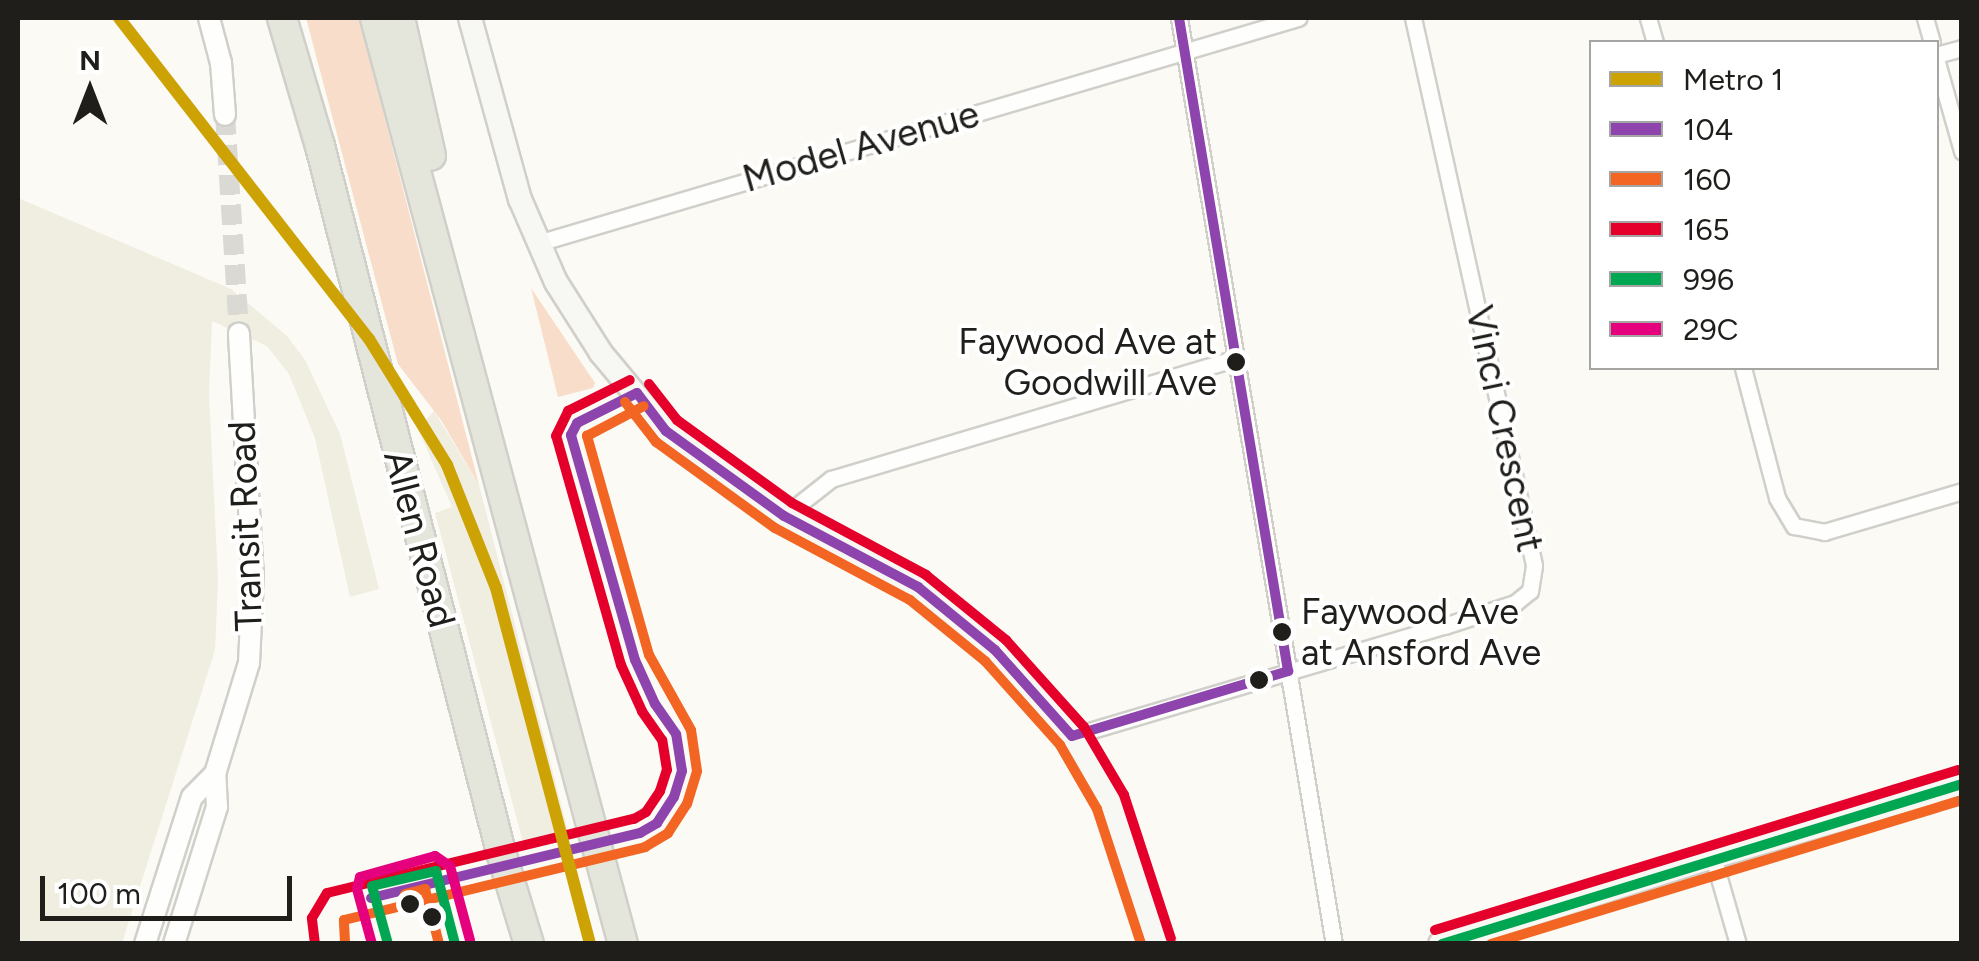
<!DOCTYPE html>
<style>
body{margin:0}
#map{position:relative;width:1979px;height:961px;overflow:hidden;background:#fbfaf4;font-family:Figtree,sans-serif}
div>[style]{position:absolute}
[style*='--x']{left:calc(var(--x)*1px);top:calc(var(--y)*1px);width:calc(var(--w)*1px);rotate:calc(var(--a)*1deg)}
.built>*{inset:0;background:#f0ede1}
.green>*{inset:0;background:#f9ddcb}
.tertiary-tunnel>*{height:20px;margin-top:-10px;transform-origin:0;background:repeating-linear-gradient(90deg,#dad9d3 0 20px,transparent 0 30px)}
.roads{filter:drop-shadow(2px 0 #d0cfca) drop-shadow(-2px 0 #d0cfca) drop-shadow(0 2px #d0cfca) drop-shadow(0 -2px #d0cfca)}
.minor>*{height:15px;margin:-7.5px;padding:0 7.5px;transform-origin:7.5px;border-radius:7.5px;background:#fefefd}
.tertiary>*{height:20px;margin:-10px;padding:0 10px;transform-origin:10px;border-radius:10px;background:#fefefd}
.secondary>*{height:22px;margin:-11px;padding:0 11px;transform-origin:11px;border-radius:11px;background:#f7f7f3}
.motorway>*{height:28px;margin:-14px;padding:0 14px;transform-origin:14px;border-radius:14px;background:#e5e6db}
.bus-1>*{height:10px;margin:-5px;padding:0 5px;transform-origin:5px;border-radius:5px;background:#8e44ad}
.bus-2>*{height:10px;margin:-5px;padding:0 5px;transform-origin:5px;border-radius:5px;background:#f26522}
.bus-3>*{height:10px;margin:-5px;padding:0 5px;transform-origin:5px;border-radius:5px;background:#e4002b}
.bus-4>*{height:10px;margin:-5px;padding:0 5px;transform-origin:5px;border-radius:5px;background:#00a651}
.bus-5>*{height:10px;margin:-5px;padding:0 5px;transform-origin:5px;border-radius:5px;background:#e5007d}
.metro-1>*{height:12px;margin:-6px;padding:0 6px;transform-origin:6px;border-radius:6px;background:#cda205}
.dots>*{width:28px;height:28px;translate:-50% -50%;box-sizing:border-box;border:5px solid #fff;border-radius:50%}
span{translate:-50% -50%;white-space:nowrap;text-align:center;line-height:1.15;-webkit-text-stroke:8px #fff;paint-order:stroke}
.bus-label{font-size:36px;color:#1f1e1a}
.right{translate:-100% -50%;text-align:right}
.left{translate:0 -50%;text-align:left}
.street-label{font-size:38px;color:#1f1e1a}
.frame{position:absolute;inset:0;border:20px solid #1f1e1a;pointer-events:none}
.legend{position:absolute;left:1589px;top:40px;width:350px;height:330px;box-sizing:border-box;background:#fff;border:2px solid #a5a5a3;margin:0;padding:12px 18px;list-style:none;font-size:30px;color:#1f1e1a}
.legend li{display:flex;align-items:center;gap:20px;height:50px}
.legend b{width:50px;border:2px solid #a5a5a3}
.north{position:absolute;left:40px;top:40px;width:100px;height:100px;-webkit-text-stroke:8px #fff;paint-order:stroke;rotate:0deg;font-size:28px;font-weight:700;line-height:40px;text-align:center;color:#1f1e1a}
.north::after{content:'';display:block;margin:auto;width:35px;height:45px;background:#1f1e1a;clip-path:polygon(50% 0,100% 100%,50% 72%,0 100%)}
.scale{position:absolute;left:40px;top:876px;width:252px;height:45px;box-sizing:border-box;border:5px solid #1f1e1a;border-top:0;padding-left:12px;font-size:30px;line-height:35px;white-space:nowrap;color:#1f1e1a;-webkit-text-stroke:8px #fff;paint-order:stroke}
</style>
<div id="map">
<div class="built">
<div style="clip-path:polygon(18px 198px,231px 289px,287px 336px,305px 360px,340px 434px,379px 589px,350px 597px,315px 438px,289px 374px,267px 346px,212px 321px,209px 393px,218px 581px,215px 650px,122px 943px,18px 943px)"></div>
<div style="clip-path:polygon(434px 411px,479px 485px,569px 835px,524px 846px,435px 513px,452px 507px,418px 429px)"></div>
</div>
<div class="green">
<div style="clip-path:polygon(306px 18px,359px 18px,479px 485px,441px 420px,398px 364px)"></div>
<div style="clip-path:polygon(531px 288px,595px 383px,593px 388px,558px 397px)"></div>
</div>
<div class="tertiary-tunnel">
<div style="--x:225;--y:115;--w:218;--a:86.3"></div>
</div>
<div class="roads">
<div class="minor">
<div style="--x:1179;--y:18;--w:939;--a:80.5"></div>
<div style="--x:1648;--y:18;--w:25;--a:74"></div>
<div style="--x:1925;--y:18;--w:25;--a:74"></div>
<div style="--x:1936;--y:55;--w:27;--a:-15"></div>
<div style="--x:1936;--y:59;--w:96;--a:74.2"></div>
<div style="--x:538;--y:243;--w:793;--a:-16.49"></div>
<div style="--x:1743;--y:368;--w:134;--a:75.3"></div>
<div style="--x:1777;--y:498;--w:33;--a:59"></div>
<div style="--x:1794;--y:526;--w:31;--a:11"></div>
<div style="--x:1824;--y:532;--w:144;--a:-16.5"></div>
<div style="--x:784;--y:516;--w:60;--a:-38.2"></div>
<div style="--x:831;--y:479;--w:423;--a:-16.6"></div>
<div style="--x:1072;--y:736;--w:388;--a:-16.5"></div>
<div style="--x:1444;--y:626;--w:75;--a:-17.9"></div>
<div style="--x:1515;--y:603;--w:19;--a:-39"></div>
<div style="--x:1530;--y:591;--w:26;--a:-81"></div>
<div style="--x:1534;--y:565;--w:560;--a:-102.47"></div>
<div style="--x:1713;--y:857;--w:91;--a:74"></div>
</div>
<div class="tertiary">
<div style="--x:209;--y:18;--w:47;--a:75.1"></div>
<div style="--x:221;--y:63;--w:52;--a:85.6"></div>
<div style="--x:145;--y:944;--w:154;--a:-72.3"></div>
<div style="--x:192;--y:797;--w:33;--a:-45"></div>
<div style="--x:174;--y:944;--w:144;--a:-72.6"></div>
<div style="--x:217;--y:807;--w:33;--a:-93"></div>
<div style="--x:215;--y:774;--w:116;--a:-73"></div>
<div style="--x:249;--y:663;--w:85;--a:-87.3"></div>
<div style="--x:253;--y:578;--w:245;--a:-93.3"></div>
</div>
<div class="secondary">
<div style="--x:470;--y:18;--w:188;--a:74.6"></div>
<div style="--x:520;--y:199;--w:90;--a:66.6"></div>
<div style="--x:556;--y:282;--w:84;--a:57.6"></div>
<div style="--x:601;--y:353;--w:102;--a:50.2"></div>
<div style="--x:666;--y:431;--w:145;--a:35.8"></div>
<div style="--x:784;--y:516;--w:152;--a:27.9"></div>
<div style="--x:918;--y:587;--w:99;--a:39.3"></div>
<div style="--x:995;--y:650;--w:115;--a:48.2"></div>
<div style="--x:1072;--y:736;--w:78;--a:59.8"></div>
<div style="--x:1111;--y:803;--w:148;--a:71.9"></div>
<div style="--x:1440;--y:944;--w:287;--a:-17.7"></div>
<div style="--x:1713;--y:857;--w:259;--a:-16.3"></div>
</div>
<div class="motorway">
<div style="--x:282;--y:18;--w:134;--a:73.5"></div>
<div style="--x:320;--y:146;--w:729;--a:75.62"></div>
<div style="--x:501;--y:852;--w:96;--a:73.1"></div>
<div style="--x:375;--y:18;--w:959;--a:75.01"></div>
<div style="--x:400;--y:18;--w:141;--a:77.3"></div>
</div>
</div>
<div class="bus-1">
<div style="--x:1179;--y:18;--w:662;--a:80.52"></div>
<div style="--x:637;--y:393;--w:48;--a:52.7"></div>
<div style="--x:666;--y:431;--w:145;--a:35.8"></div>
<div style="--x:784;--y:516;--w:152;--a:27.9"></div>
<div style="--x:918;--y:587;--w:99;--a:39.3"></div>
<div style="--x:995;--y:650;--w:115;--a:48.2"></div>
<div style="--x:1072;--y:736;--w:226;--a:-16.7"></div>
<div style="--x:371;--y:898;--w:277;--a:-13.6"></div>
<div style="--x:640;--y:833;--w:20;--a:-30"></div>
<div style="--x:657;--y:823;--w:31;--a:-57"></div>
<div style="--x:674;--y:797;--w:27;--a:-73"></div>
<div style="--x:682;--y:771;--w:37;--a:-99"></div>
<div style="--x:676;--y:734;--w:37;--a:-125"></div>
<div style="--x:655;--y:704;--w:48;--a:-114.4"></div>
<div style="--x:635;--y:660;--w:234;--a:-105.9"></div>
<div style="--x:571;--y:435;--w:13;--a:-63"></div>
<div style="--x:577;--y:423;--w:67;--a:-26.6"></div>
</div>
<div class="bus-2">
<div style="--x:625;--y:402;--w:51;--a:52.2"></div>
<div style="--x:656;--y:442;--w:147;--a:35.9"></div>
<div style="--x:775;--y:528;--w:153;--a:28.1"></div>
<div style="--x:910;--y:600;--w:97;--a:39.1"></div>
<div style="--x:985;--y:661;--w:113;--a:48.2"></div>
<div style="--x:1060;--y:745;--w:74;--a:60"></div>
<div style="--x:1097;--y:809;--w:142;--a:71.9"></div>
<div style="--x:405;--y:894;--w:21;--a:-14"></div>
<div style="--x:425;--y:889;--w:57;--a:75.7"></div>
<div style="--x:345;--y:942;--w:22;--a:-93"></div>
<div style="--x:344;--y:920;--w:310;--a:-13.6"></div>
<div style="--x:645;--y:847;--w:27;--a:-31"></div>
<div style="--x:668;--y:833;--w:35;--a:-57"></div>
<div style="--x:687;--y:804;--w:34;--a:-73"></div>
<div style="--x:697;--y:771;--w:41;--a:-98.3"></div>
<div style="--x:691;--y:730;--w:86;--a:-119.2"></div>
<div style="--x:649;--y:655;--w:228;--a:-105.8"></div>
<div style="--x:587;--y:436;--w:64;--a:-27.8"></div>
<div style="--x:1491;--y:944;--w:493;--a:-17"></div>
</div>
<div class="bus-3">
<div style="--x:649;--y:384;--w:46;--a:52.1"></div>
<div style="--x:677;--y:420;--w:142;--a:35.8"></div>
<div style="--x:792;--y:503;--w:152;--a:28.2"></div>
<div style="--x:926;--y:575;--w:103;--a:39.1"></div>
<div style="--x:1006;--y:640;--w:117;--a:48.1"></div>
<div style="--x:1084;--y:727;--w:79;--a:59.5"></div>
<div style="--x:1124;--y:795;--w:151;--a:71.9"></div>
<div style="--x:1435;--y:930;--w:547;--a:-17.01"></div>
<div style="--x:315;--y:944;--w:26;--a:-97"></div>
<div style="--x:312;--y:918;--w:29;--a:-59"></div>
<div style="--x:327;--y:893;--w:316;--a:-13.6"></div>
<div style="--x:634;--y:819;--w:14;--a:-30"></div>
<div style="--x:646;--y:812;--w:25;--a:-56"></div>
<div style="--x:660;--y:791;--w:22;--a:-72"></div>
<div style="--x:667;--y:770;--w:30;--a:-99"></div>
<div style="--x:662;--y:740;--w:35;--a:-125"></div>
<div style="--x:642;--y:711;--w:51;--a:-114.5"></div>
<div style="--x:621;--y:665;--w:238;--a:-105.8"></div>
<div style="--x:556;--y:436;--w:28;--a:-64"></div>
<div style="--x:568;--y:411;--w:69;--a:-26.6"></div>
</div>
<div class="bus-4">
<div style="--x:388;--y:944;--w:60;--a:-105.4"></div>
<div style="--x:372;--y:886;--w:66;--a:-13.2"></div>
<div style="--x:436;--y:871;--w:75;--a:75.4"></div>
<div style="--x:1442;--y:944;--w:544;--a:-17.1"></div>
</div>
<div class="bus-5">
<div style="--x:372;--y:944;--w:57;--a:-105.3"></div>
<div style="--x:357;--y:889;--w:12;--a:-76"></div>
<div style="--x:360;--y:877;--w:78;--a:-15.6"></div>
<div style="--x:435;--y:856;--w:18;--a:34"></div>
<div style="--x:450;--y:866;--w:77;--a:74.9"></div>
</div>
<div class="metro-1">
<div style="--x:119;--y:18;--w:407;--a:52.1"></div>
<div style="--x:369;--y:339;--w:148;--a:58.2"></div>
<div style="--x:447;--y:465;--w:132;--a:68.3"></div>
<div style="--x:496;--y:588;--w:368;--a:75.2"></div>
</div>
<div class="dots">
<div style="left:1236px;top:362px;background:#1f1e1a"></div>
<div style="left:1282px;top:632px;background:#1f1e1a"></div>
<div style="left:1259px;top:680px;background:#1f1e1a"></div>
<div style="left:410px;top:904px;background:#1f1e1a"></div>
<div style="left:432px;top:917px;background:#1f1e1a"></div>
</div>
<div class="bus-label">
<span class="right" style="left:1217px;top:362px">Faywood Ave at<br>Goodwill Ave</span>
<span class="left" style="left:1301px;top:632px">Faywood Ave<br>at Ansford Ave</span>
</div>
<div class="street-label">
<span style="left:861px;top:147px;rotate:-16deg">Model Avenue</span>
<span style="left:1504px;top:429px;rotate:78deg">Vinci Crescent</span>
<span style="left:246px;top:526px;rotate:-92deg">Transit Road</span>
<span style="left:419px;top:539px;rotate:75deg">Allen Road</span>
</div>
<div class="frame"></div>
<ul class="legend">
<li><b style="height:12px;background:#cda205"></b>Metro 1</li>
<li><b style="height:12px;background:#8e44ad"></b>104</li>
<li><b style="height:12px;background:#f26522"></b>160</li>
<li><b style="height:12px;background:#e4002b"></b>165</li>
<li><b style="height:12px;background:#00a651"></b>996</li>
<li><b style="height:12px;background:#e5007d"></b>29C</li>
</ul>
<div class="north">N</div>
<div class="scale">100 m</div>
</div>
